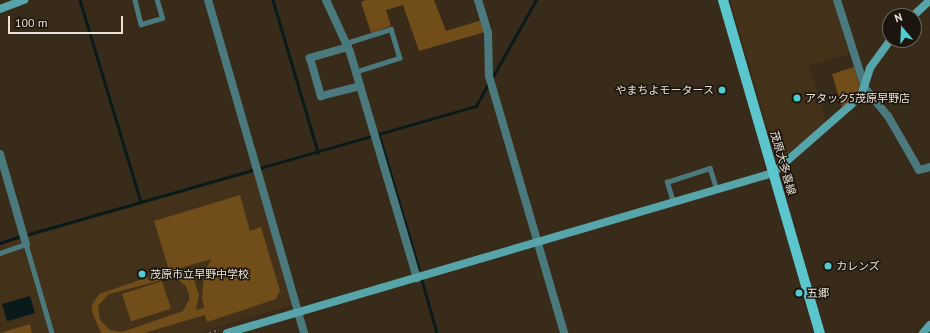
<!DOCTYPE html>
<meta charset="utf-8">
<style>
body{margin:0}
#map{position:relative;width:930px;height:333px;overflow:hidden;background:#392b19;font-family:"PT Sans","Noto Sans JP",sans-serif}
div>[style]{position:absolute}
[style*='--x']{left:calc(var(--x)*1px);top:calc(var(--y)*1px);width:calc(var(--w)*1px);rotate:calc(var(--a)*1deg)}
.built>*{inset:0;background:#433119}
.green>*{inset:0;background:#704d19;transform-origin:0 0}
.water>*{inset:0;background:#091a1b;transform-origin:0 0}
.stream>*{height:2.5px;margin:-1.25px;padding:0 1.25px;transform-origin:1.25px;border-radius:1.25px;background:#091a1b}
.path>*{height:1.5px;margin-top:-0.75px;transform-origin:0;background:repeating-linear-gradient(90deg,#796c5d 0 2px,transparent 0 5px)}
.lane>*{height:4.5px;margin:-2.25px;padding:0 2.25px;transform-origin:2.25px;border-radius:2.25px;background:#4a7a7d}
.street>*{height:8px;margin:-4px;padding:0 4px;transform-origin:4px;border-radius:4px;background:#4a7a7d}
.secondary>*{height:8px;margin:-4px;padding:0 4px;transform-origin:4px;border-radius:4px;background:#55a5aa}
.primary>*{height:10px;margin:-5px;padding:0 5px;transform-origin:5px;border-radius:5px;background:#5bc6cd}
.dots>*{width:11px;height:11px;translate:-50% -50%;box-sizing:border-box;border:2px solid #1b150d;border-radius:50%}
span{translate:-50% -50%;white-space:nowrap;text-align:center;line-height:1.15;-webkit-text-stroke:3px #1b150d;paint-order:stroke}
.poi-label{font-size:11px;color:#ebe2d7}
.right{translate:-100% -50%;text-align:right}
.left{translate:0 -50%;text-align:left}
.street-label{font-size:11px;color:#ebe2d7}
.north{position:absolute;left:882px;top:8px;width:40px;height:40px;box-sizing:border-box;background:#1b150d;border:1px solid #6e675e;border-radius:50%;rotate:341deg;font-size:11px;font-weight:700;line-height:16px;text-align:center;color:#ebe2d7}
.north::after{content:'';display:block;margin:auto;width:14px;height:18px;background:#51ccd3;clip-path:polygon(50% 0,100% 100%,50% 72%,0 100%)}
.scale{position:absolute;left:8px;top:16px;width:115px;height:18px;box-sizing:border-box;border:2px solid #ebe2d7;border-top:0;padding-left:5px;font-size:12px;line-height:14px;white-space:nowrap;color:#ebe2d7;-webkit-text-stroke:3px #1b150d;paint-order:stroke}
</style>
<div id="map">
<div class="built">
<div style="clip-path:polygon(730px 0,833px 0,849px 54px,809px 66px,826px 121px,778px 163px)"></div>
<div style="clip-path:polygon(254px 170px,292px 305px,197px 333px,0 333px,0 243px)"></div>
</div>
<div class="green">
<div style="clip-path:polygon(366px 0,434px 0,446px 31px,482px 20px,485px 32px,419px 51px,403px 5px,386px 10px,391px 26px,371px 33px,361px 2px)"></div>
<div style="clip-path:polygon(854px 67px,860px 87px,859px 92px,842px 107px,832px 74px)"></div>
<div style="clip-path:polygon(evenodd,240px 195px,250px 231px,261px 227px,280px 291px,276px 299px,207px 322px,205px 315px,144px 333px,101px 333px,92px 312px,92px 305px,99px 294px,169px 270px,154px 221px,240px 195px,211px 259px,204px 274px,202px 298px,204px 308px,196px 310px,199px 295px,194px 280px,188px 275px,174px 270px,211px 259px,240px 195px,174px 277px,185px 285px,189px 294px,189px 300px,183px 311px,122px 332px,110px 330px,100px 320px,98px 306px,109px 294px,174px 277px)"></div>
<div style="left:162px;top:281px;width:29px;height:42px;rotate:72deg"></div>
<div style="clip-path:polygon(30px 324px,32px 333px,4px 333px,3px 332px)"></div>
</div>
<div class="water">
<div style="left:30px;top:296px;width:18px;height:29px;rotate:74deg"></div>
</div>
<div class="stream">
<div style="--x:80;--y:0;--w:211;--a:73.2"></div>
<div style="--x:273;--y:0;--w:159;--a:73.5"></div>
<div style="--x:492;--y:78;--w:90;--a:-60.6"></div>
<div style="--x:379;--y:134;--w:141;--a:73.5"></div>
<div style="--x:26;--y:235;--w:468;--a:-16"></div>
<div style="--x:476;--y:106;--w:26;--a:-61"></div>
<div style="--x:0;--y:243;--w:22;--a:-18"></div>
<div style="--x:422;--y:280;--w:55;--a:74.2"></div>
</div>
<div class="path">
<div style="--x:209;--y:333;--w:10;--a:-17"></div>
</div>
<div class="lane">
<div style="--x:135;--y:0;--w:25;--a:76"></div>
<div style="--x:141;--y:24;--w:22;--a:-16"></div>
<div style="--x:162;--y:18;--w:19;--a:-106"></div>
<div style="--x:346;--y:43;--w:47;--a:-17.3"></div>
<div style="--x:391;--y:29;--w:30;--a:73"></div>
<div style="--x:400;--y:58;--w:46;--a:162.3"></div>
<div style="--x:673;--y:202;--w:21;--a:-107"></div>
<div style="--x:667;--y:182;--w:45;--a:-18"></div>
<div style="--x:710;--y:168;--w:22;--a:72"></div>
<div style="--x:0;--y:253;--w:28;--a:-19"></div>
<div style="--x:26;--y:244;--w:93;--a:73.7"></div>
</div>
<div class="street">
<div style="--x:208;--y:0;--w:347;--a:73.9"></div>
<div style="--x:326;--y:0;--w:57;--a:65.2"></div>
<div style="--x:350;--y:52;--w:236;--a:73.5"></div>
<div style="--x:478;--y:0;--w:34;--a:73"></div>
<div style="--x:488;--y:33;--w:43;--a:88.7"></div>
<div style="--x:489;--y:76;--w:268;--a:73.7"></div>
<div style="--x:837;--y:0;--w:92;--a:72.3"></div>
<div style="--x:865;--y:88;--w:36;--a:51"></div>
<div style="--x:888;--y:116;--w:62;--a:60.1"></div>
<div style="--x:919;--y:170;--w:11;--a:-15"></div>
<div style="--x:348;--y:47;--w:40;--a:164"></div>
<div style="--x:310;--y:58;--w:40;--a:74"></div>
<div style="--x:321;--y:96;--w:40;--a:-14.4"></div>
<div style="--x:0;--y:154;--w:94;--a:73.9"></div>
</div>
<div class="secondary">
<div style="--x:0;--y:9;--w:26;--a:-21"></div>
<div style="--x:913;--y:16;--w:23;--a:-43"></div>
<div style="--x:227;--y:333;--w:569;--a:-16.33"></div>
<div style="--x:773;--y:173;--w:117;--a:-41.2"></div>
<div style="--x:861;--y:96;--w:29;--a:-72"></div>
<div style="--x:870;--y:68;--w:34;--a:-54"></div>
<div style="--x:923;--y:333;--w:11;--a:-49"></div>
</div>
<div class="primary">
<div style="--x:723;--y:0;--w:347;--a:73.8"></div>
</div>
<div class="dots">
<div style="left:722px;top:90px;background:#51ccd3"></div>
<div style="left:797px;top:98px;background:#51ccd3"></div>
<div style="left:828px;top:266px;background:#51ccd3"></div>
<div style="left:142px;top:274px;background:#51ccd3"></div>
<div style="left:799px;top:293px;background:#51ccd3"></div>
</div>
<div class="poi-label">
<span class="right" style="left:714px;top:90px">やまちよモータース</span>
<span class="left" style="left:805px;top:98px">アタック5茂原早野店</span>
<span class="left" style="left:836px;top:266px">カレンズ</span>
<span class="left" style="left:150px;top:274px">茂原市立早野中学校</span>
<span class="left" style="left:807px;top:293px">五郷</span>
</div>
<div class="street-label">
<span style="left:783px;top:163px;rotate:74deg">茂原大多喜線</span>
</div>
<div class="north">N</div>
<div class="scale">100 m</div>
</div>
